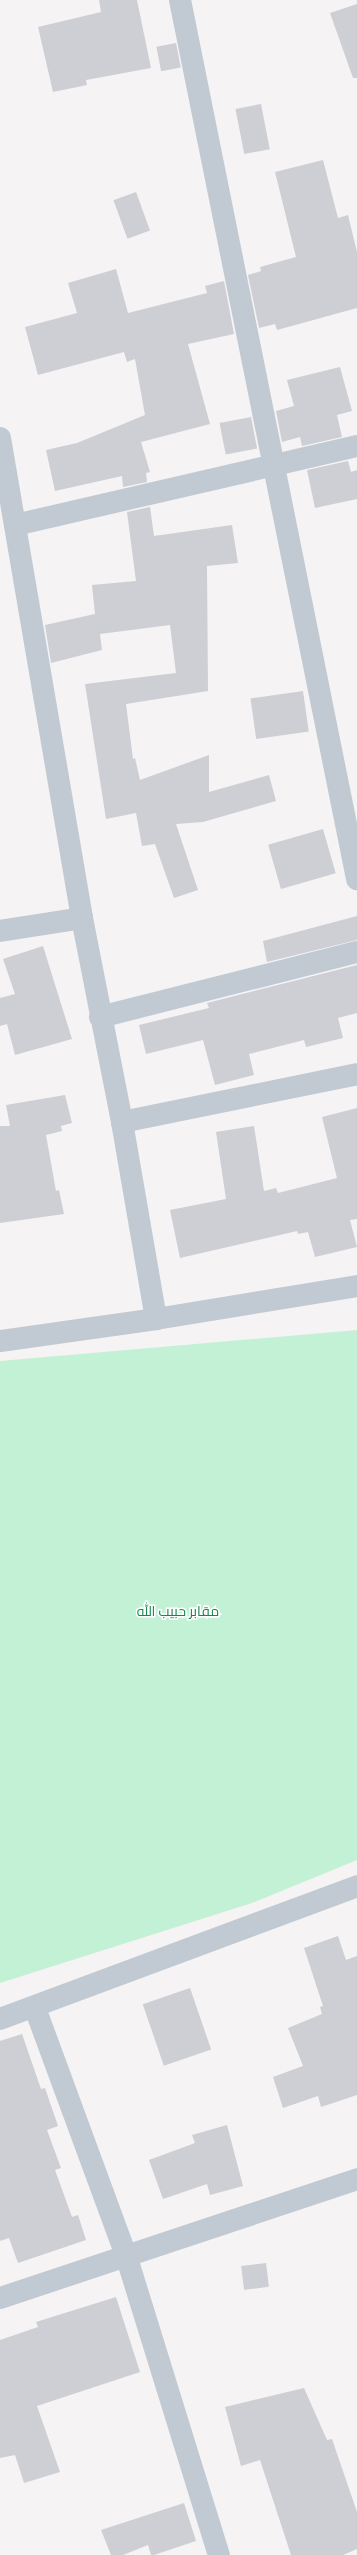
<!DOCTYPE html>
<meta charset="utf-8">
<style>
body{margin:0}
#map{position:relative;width:357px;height:2555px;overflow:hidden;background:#f5f3f3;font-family:Cabin,Cairo,sans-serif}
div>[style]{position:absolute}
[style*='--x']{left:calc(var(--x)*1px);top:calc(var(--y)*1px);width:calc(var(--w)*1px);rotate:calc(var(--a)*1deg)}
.green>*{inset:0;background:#c3f1d5}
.building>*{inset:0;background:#cdcfd5;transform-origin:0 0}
.street>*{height:22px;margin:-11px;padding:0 11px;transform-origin:11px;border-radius:11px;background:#c1cad2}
span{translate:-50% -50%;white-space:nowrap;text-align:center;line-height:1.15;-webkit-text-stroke:3px #fff;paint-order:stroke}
.park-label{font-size:14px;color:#17864f}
</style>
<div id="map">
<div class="green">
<div style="clip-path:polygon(357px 1330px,357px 1860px,252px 1903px,0 1983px,0 1361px)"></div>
</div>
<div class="building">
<div style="clip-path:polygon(99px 0,137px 0,151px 68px,86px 80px,87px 85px,53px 92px,38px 27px,101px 12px)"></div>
<div style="clip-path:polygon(357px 4px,357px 78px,353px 78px,330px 13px)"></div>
<div style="left:176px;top:43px;width:25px;height:20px;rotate:79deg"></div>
<div style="left:261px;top:104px;width:46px;height:26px;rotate:79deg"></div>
<div style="clip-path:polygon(323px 160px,338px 218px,348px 215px,357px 252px,357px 308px,277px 330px,275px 324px,259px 328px,248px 275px,261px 271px,260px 267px,296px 257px,275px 172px)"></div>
<div style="left:136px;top:192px;width:41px;height:24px;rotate:70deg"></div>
<div style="clip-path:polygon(116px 269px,128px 313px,207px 293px,205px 286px,224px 281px,234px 334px,188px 344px,210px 424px,141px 442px,150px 472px,146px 473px,147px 482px,123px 487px,122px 476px,55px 491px,46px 450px,77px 443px,145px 415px,135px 359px,127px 362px,124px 352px,38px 375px,25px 327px,77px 313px,68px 283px)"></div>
<div style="clip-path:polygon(340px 367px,352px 411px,337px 415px,342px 437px,302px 446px,300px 437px,282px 442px,276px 411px,294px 406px,287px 380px)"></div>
<div style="left:251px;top:417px;width:32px;height:32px;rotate:79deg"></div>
<div style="clip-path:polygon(348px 461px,351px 472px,357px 470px,357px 499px,315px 508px,307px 470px)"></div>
<div style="clip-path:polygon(150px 507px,154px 536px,232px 525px,238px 563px,207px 566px,208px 691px,126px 704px,133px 759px,135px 758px,140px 780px,209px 755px,209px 792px,269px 775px,276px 801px,203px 822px,176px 824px,198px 890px,174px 898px,155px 844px,142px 846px,136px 813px,106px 819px,85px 684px,176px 673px,170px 625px,100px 634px,102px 650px,51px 663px,45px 625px,95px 614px,92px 585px,136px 581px,127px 512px)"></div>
<div style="left:303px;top:691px;width:41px;height:53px;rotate:82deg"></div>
<div style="left:323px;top:829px;width:46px;height:57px;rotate:74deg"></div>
<div style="clip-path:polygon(357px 916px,357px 940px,267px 962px,263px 941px)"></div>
<div style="clip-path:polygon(43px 946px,72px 1039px,15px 1055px,7px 1024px,0 1026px,0 998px,15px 994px,3px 959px)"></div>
<div style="clip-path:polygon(357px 965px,357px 1013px,338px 1018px,343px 1038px,306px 1047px,304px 1040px,249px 1054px,254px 1075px,215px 1085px,203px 1040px,146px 1054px,139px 1025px,209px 1008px,207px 1003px)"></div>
<div style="clip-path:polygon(65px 1095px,72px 1123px,61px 1126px,62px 1131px,46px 1135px,56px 1191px,59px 1190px,64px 1214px,0 1223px,0 1126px,10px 1126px,6px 1105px)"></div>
<div style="clip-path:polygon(357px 1108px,357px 1219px,350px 1220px,357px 1247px,315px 1257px,308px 1232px,298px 1234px,297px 1231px,180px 1258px,170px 1210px,226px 1199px,216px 1132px,254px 1126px,264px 1191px,276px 1188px,278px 1193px,337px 1178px,322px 1117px)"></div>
<div style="clip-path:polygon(338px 1936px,346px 1960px,357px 1956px,357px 2095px,321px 2107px,318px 2096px,283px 2108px,273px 2077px,303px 2066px,288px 2028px,322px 2014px,320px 2007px,323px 2006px,304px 1948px)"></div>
<div style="left:190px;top:1988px;width:65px;height:50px;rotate:71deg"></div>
<div style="clip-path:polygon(22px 2034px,41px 2089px,45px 2088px,58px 2126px,47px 2130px,61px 2168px,55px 2170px,72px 2217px,78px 2215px,86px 2240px,18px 2263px,9px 2238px,0 2241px,0 2041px)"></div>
<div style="clip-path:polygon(227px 2125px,243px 2186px,210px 2195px,207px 2184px,163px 2199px,149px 2160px,195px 2143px,192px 2135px)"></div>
<div style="left:266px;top:2263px;width:24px;height:25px;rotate:83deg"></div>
<div style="clip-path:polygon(116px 2297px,140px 2372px,37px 2406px,60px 2472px,24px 2483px,15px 2455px,0 2458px,0 2340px,38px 2327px,36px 2322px)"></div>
<div style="clip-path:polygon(304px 2388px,327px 2440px,332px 2439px,357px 2512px,357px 2549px,343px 2555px,291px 2555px,260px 2460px,241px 2466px,225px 2407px)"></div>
<div style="clip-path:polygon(184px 2503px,196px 2541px,154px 2555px,151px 2555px,148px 2545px,123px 2555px,111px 2555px,101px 2530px)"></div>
</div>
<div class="street">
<div style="--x:180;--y:0;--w:897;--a:78.61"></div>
<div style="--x:0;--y:438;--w:487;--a:80.3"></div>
<div style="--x:82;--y:918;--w:208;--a:78.9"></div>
<div style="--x:122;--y:1122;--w:200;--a:80.2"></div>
<div style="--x:15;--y:525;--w:351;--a:-13"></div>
<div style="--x:0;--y:931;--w:83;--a:-9"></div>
<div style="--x:100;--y:1017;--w:265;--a:-14.2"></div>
<div style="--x:122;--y:1122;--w:240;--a:-11.5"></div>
<div style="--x:0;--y:1341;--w:158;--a:-8"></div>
<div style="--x:156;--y:1319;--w:204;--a:-9.3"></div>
<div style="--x:35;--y:2008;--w:263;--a:69.8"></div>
<div style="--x:126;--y:2255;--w:314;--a:72.8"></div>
<div style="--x:0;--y:2019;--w:381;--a:-20.4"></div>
<div style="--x:0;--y:2298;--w:376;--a:-18.4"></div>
</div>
<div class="park-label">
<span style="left:178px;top:1611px">مقابر حبيب الله</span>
</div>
</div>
